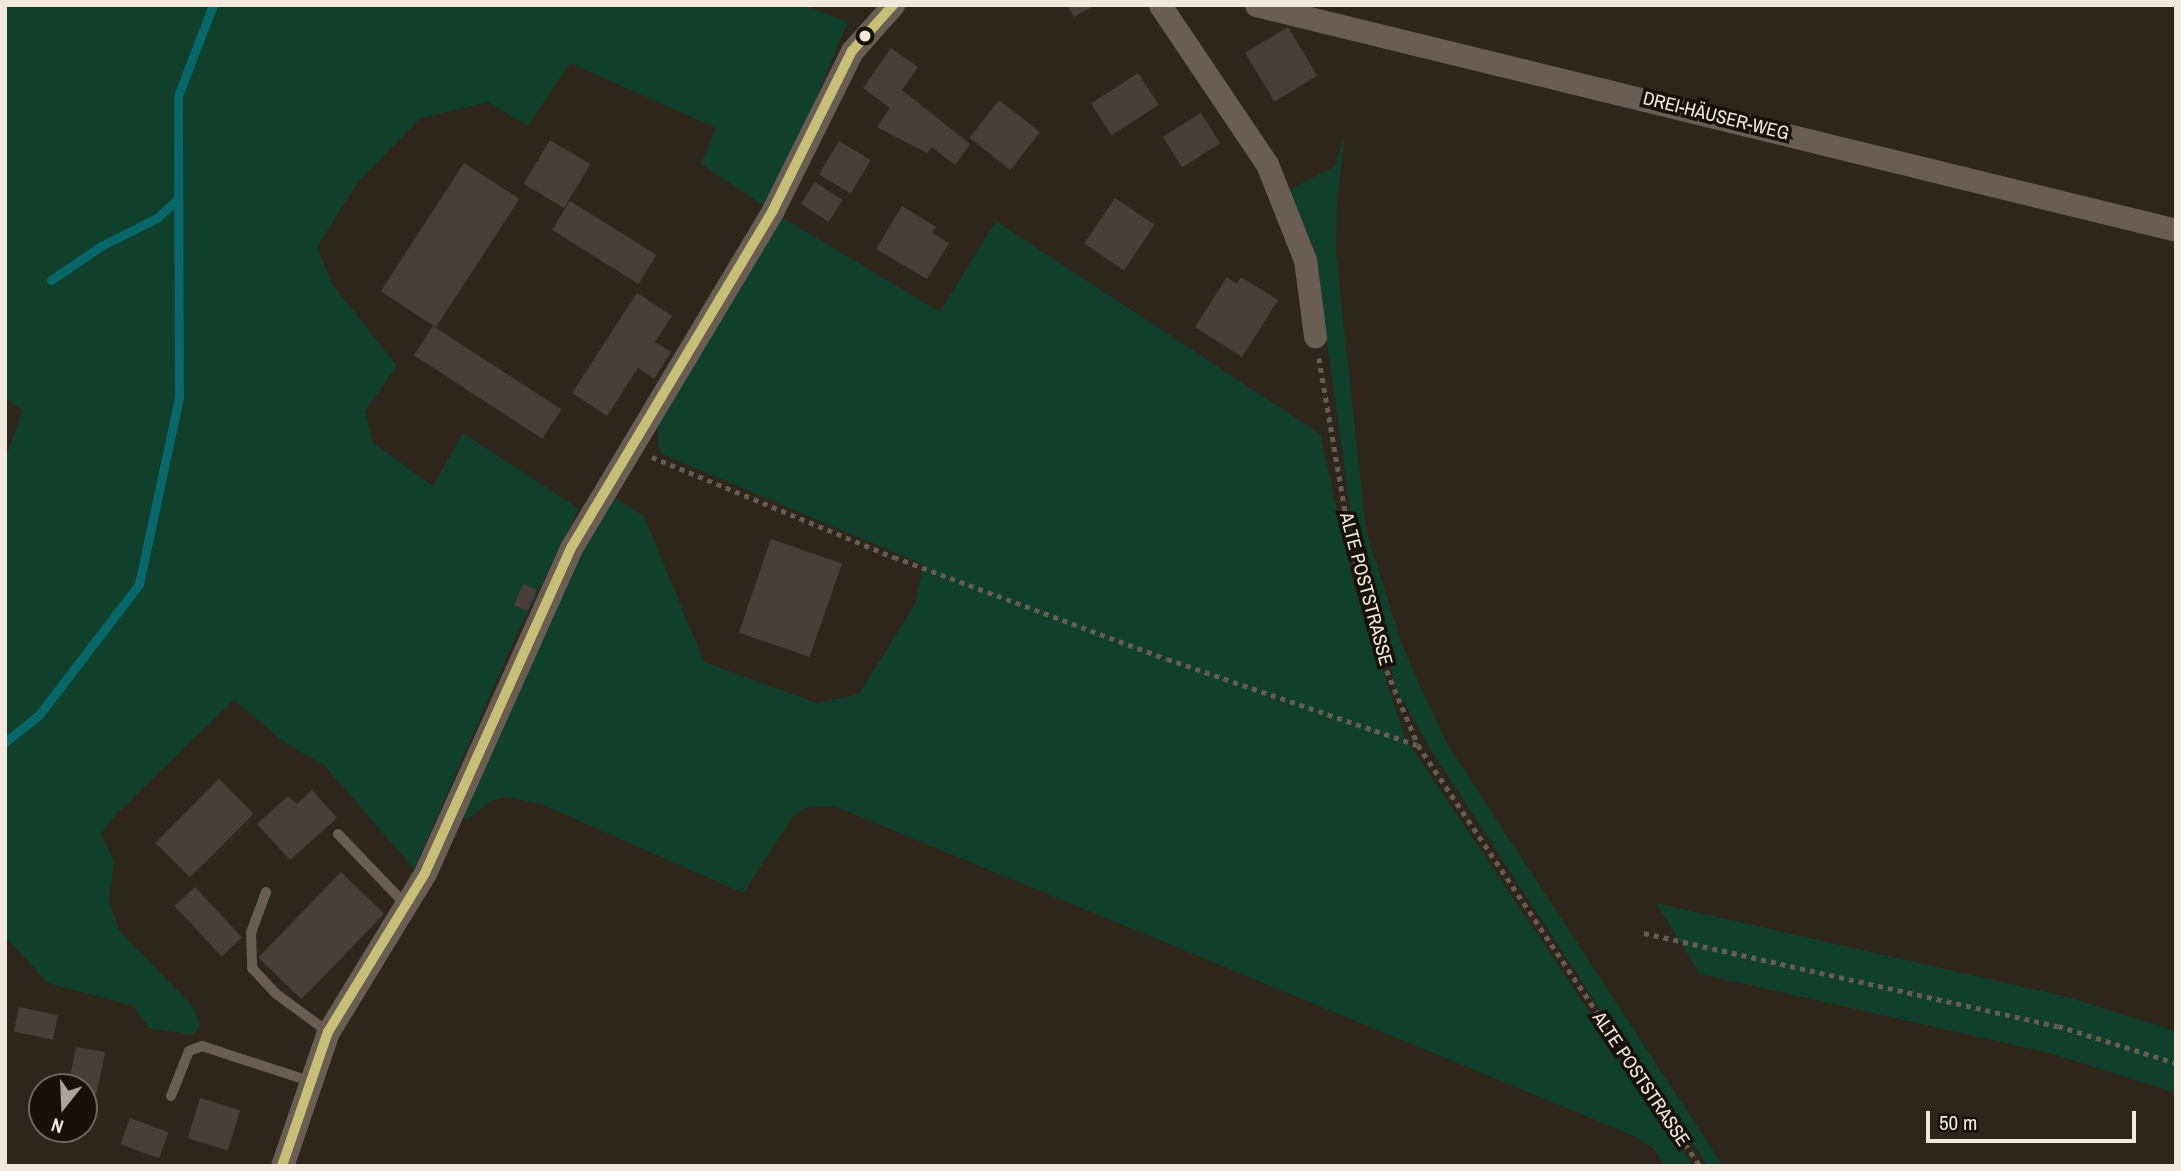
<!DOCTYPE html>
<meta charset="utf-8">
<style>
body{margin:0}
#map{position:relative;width:2181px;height:1171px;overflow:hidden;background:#2e261b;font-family:"Archivo Narrow",sans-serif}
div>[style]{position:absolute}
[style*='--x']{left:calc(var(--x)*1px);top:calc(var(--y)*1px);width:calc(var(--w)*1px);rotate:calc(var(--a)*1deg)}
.green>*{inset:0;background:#103f2b}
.stream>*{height:9px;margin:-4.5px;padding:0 4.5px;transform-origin:4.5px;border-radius:4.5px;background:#086768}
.building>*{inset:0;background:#483f39;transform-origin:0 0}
.path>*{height:4.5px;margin-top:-2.25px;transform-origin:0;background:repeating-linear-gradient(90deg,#655c52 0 5px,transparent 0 10px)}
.lane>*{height:10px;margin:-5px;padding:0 5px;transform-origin:5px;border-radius:5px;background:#6a5d51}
.street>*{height:23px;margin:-11.5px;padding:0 11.5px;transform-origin:11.5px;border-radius:11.5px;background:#6a5d51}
.bus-1>*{height:10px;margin:-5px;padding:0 5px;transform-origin:5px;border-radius:5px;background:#c7be77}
.dots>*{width:19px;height:19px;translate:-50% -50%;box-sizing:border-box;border:4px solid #181109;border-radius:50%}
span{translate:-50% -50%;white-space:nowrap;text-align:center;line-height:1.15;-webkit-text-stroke:7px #181109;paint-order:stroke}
.street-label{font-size:19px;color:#f2e8dc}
.frame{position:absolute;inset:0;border:7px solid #f2e8dc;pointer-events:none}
.north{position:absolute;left:28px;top:1073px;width:70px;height:70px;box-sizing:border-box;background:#181109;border:2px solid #6f675d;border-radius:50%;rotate:198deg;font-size:19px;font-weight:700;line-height:28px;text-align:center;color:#f2e8dc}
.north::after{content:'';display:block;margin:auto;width:24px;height:32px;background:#ada498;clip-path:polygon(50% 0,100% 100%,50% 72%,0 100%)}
.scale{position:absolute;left:1926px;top:1111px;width:210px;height:32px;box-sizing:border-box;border:4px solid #f2e8dc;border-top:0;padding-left:9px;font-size:21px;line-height:24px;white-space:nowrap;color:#f2e8dc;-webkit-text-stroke:5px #181109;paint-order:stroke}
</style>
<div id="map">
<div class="green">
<div style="clip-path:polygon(5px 5px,804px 5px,848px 22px,805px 125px,764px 206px,701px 164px,716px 128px,570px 63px,528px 126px,488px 102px,419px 119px,358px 182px,317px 247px,332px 284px,397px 366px,365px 411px,373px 443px,433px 486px,463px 433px,579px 509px,519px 630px,414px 869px,325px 766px,284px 742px,234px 700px,114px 816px,101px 834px,114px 862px,109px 900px,119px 930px,193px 1007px,200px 1026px,192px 1035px,149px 1028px,133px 1006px,48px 983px,5px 937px,5px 459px,23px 410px,5px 399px)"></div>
<div style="clip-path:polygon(1345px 134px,1337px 200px,1336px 253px,1366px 531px,1403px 648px,1446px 742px,1723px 1166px,1708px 1166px,1622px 1043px,1432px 752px,1397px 690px,1354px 538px,1314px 248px,1288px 191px,1335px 166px)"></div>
<div style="clip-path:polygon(783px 218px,940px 312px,996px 221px,1320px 434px,1354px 586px,1406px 739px,1693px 1166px,1666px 1166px,1653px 1148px,1632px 1135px,834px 806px,809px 807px,794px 815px,743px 893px,541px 804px,506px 797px,490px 801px,467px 820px,461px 816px,537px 635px,612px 496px,644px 516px,704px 662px,817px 703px,859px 694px,915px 604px,924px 565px,662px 454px,658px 447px,658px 419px)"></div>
<div style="clip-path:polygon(1656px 903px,2064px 996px,2176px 1031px,2176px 1093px,2050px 1053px,1700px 974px)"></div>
</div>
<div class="stream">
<div style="--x:51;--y:280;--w:60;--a:-34.2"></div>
<div style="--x:101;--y:246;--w:63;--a:-26.6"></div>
<div style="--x:157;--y:218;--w:26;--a:-43"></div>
<div style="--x:5;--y:742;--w:43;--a:-38.5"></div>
<div style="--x:39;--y:715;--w:165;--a:-52.6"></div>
<div style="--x:139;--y:584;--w:191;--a:-77.9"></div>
<div style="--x:179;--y:397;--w:301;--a:-90.2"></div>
<div style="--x:178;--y:96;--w:97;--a:-69"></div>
</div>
<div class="building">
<div style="clip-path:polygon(1067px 5px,1095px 5px,1074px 17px)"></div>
<div style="left:1288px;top:27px;width:57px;height:50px;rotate:59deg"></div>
<div style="clip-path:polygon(891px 48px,918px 67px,902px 90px,970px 144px,955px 165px,932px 147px,927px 153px,877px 127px,890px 108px,863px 88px)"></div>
<div style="left:1138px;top:73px;width:38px;height:56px;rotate:57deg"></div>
<div style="left:999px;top:100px;width:52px;height:48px;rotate:38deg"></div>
<div style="left:1201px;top:113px;width:36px;height:45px;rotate:58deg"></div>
<div style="left:550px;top:140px;width:47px;height:51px;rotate:31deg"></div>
<div style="left:839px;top:141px;width:37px;height:39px;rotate:31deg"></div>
<div style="left:464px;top:163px;width:66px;height:153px;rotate:33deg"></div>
<div style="left:815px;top:182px;width:33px;height:26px;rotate:33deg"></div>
<div style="left:1115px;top:198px;width:48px;height:55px;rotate:34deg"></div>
<div style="left:570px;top:201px;width:102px;height:34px;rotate:32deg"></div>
<div style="clip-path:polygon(902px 206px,936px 227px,932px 233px,949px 243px,927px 279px,876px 249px)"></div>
<div style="clip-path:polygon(1227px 277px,1237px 284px,1241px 277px,1278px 300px,1242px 357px,1195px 327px)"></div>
<div style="clip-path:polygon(637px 293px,672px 316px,655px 342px,671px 352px,654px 379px,638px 368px,607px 416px,572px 393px)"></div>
<div style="left:433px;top:326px;width:153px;height:35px;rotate:33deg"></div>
<div style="left:771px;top:539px;width:75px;height:99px;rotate:19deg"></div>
<div style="left:523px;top:584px;width:15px;height:23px;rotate:23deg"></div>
<div style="left:219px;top:779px;width:49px;height:90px;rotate:45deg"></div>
<div style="clip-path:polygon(312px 790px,337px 818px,290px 860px,257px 824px,288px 796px,297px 804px)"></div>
<div style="left:341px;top:872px;width:60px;height:119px;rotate:44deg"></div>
<div style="left:195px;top:887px;width:69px;height:28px;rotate:47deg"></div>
<div style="left:19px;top:1007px;width:40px;height:25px;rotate:12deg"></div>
<div style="clip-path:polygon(76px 1047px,105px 1052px,92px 1116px,84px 1115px,84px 1087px,68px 1087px)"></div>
<div style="left:200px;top:1098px;width:42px;height:42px;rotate:17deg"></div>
<div style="left:130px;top:1118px;width:41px;height:28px;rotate:20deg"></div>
</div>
<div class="path">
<div style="--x:1319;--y:358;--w:184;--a:80.3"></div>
<div style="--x:1350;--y:539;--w:117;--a:75.6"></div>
<div style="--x:1379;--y:652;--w:101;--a:67.2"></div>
<div style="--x:1418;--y:745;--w:507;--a:56.18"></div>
<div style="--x:652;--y:457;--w:262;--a:22.5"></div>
<div style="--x:894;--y:557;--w:291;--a:20.5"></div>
<div style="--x:1167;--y:659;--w:264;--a:19"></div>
<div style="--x:1644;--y:933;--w:424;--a:12.7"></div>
<div style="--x:2058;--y:1026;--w:124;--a:17.4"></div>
</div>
<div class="lane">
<div style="--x:338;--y:834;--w:98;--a:46.2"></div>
<div style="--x:266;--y:892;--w:44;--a:110.1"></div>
<div style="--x:251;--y:933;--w:35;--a:88"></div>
<div style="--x:252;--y:968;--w:34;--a:47"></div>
<div style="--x:275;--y:993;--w:66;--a:36.3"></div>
<div style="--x:171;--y:1096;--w:48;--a:-68.2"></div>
<div style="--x:189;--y:1051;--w:14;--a:-21"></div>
<div style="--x:202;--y:1046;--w:113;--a:18.1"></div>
</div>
<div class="street">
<div style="--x:1160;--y:5;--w:192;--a:56.1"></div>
<div style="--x:1267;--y:164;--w:103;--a:68.4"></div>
<div style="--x:1305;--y:260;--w:77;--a:82.5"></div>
<div style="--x:1256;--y:5;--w:947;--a:13.74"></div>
<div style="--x:282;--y:1166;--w:142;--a:-71.1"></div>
<div style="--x:328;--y:1032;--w:186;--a:-58.6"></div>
<div style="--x:425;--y:873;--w:356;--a:-65.8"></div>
<div style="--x:571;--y:548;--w:392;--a:-59.1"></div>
<div style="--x:772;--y:212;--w:180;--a:-63.6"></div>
<div style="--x:852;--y:51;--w:62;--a:-48.3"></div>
</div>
<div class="bus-1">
<div style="--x:282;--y:1166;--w:142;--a:-71.1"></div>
<div style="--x:328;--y:1032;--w:186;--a:-58.6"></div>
<div style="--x:425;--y:873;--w:356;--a:-65.8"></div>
<div style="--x:571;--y:548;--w:392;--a:-59.1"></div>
<div style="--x:772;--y:212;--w:180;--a:-63.6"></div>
<div style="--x:852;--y:51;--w:62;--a:-48.3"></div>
</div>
<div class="dots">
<div style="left:865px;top:36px;background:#f2e8dc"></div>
</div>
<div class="street-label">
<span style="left:1716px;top:116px;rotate:14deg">DREI-HÄUSER-WEG</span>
<span style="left:1366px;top:589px;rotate:75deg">ALTE POSTSTRASSE</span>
<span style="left:1641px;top:1079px;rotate:56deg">ALTE POSTSTRASSE</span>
</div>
<div class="frame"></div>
<div class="north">N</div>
<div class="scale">50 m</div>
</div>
